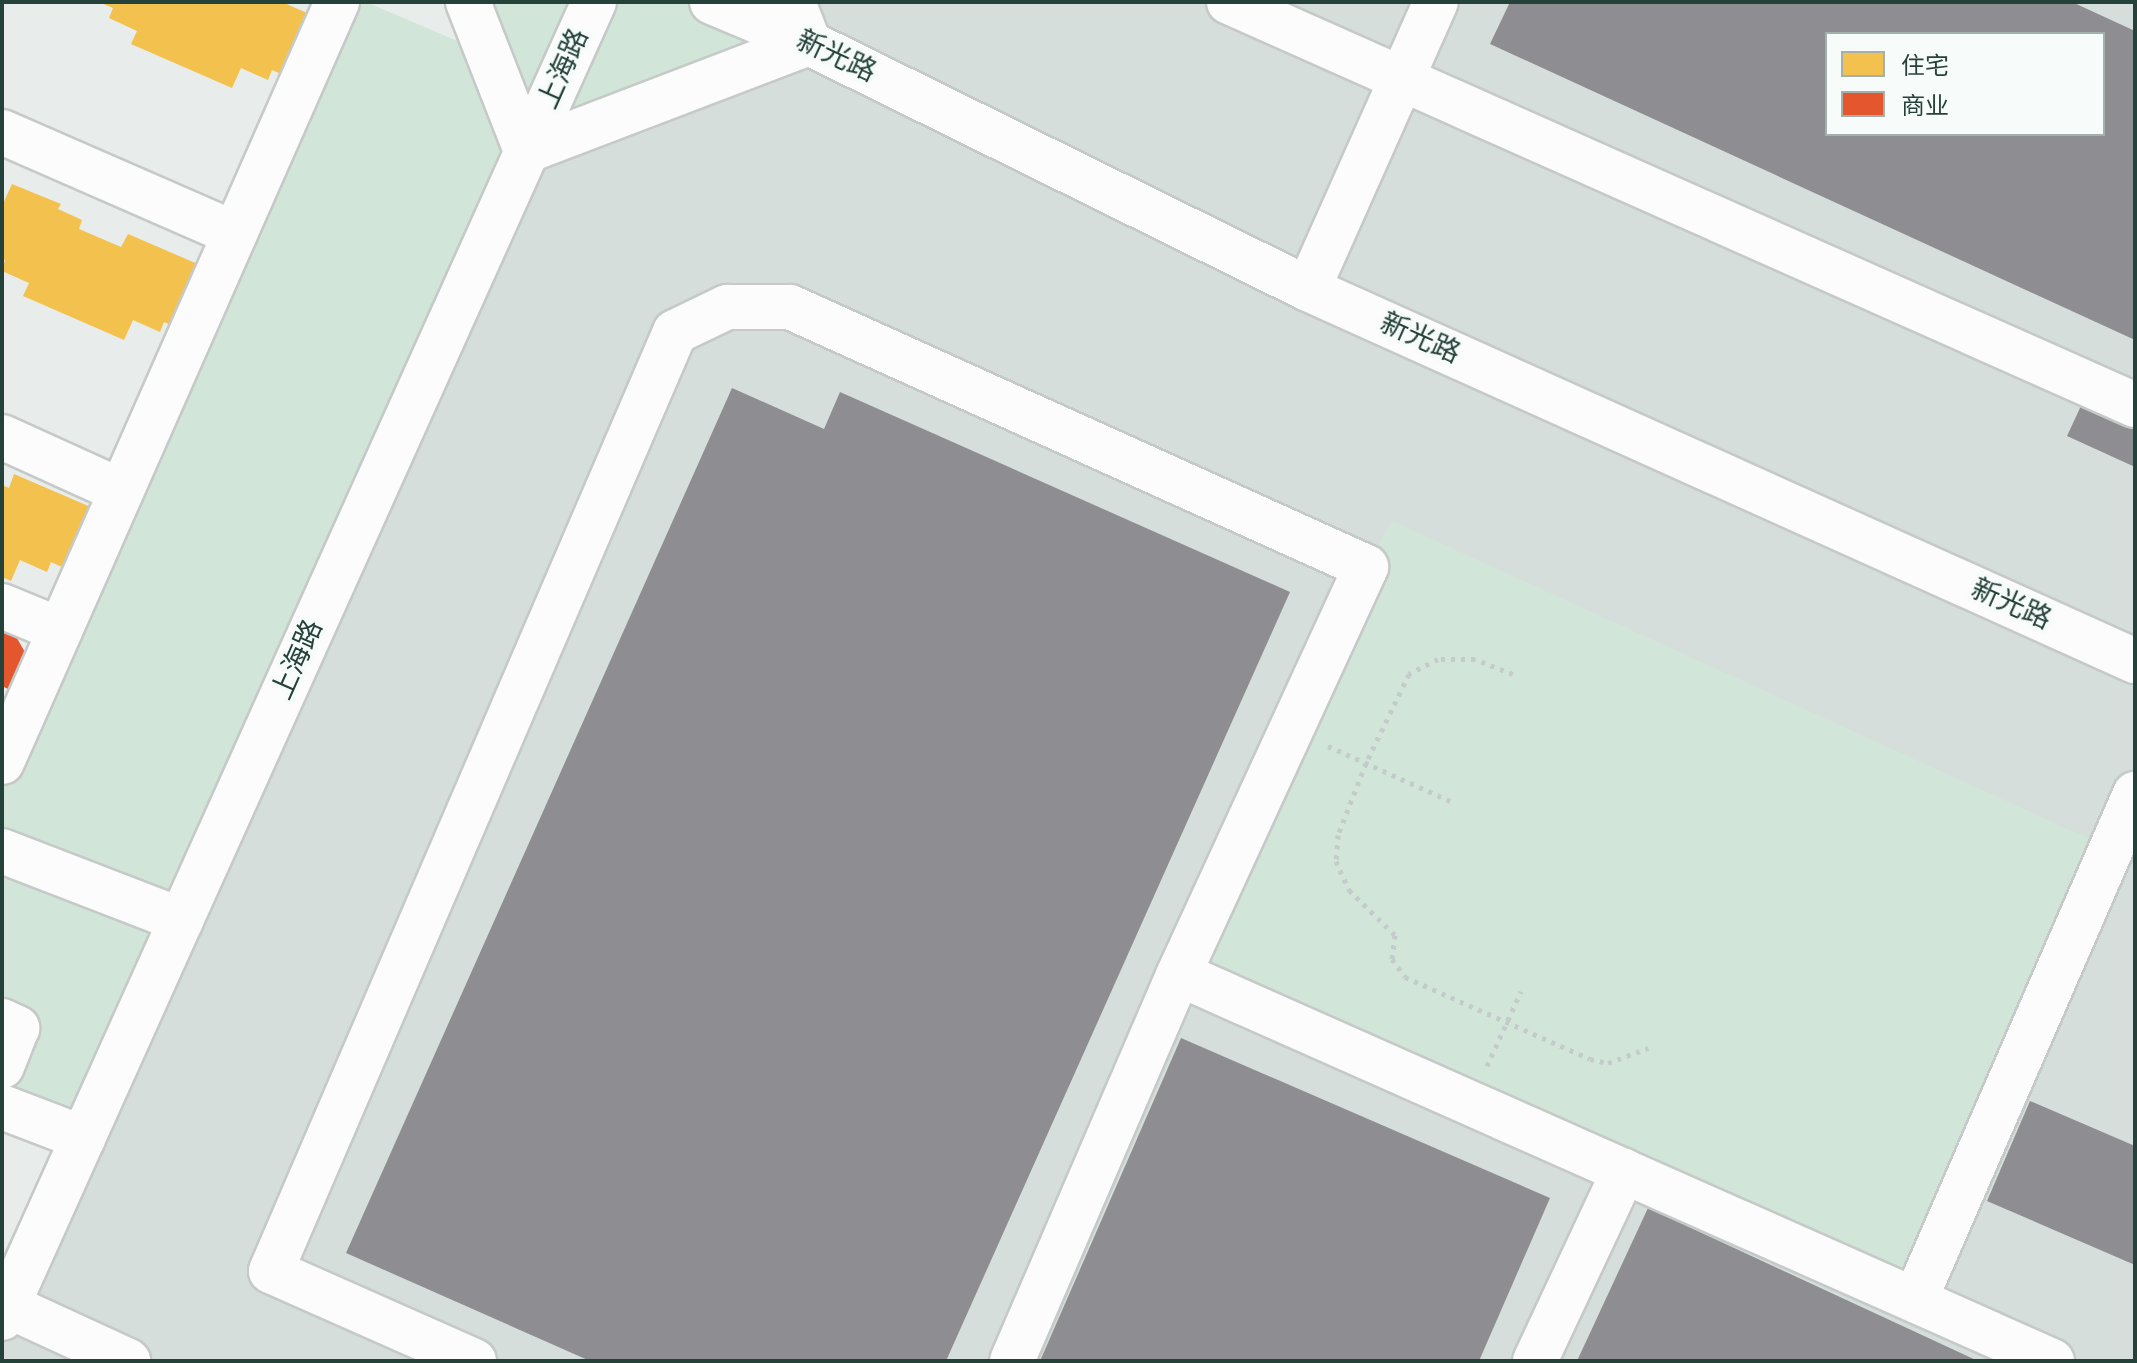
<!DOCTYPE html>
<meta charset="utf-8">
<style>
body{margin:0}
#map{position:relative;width:2137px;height:1363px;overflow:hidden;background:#e8edeb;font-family:"Alegreya Sans","Noto Sans SC",sans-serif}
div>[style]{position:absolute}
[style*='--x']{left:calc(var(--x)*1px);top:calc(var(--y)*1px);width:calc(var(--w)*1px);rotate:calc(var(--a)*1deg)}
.built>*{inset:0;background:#d6dedb}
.green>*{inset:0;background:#d1e6d8}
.homes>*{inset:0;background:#f2c14e}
.shops>*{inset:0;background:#e4572e}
.industry>*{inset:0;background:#8d8d92}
.path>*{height:5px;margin-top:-2.5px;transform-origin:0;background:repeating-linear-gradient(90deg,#c3ccca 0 4px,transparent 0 10px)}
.roads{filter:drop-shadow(2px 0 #c5cac8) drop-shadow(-2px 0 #c5cac8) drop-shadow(0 2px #c5cac8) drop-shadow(0 -2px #c5cac8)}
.minor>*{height:44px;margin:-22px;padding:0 22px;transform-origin:22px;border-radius:22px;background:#fcfcfc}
span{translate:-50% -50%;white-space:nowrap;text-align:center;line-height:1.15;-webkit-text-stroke:8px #f7fbf9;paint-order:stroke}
.street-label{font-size:28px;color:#24423a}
.frame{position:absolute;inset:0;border:4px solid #24423a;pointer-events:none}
.legend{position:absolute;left:1825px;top:32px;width:280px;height:104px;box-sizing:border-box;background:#f7fbf9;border:2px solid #a3b1ad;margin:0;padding:10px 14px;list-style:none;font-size:24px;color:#24423a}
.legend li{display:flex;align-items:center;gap:16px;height:40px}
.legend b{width:40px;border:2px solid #a3b1ad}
</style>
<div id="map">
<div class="built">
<div style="clip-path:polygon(evenodd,793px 2px,2135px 2px,2135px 1361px,2px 1361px,2px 1318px,526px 151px,793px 2px,1827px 34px,2103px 34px,2103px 134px,1827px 134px,1827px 34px)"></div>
</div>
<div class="green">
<div style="clip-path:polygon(337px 2px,366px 2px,488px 54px,468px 2px,793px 2px,809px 43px,526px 151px,83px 1138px,2px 1107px,2px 762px)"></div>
<div style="clip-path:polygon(1392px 521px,2111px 849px,1915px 1300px,1179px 974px,1366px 567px)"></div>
</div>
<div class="homes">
<div style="clip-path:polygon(99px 2px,282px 2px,314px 16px,288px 77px,272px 70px,268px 80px,241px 68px,232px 88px,131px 44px,137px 31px,109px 18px,113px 8px)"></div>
<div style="clip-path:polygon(12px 184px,61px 204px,58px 209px,82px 220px,79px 229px,121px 247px,128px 234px,207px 268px,180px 329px,164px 322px,160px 332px,133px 320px,124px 340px,23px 296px,29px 283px,2px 271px,5px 260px,2px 259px,2px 206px)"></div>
<div style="clip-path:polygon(14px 474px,93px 508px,66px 569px,51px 562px,47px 572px,20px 560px,11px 581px,2px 577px,2px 485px,9px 488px)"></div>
</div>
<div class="shops">
<div style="clip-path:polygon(2px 628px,14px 633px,30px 661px,16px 693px,2px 686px)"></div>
</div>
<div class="industry">
<div style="clip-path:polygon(evenodd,1510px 2px,2072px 2px,2135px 31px,2135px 340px,1490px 44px,1510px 2px,1827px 34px,2103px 34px,2103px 134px,1827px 134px,1827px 34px)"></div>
<div style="clip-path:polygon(732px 388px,824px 429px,840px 392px,1290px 592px,946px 1361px,590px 1361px,346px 1253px)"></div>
<div style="clip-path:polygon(2087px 393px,2135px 415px,2135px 467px,2067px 436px)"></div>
<div style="clip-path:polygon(1181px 1038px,1550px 1198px,1479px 1361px,1040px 1361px)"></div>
<div style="clip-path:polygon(2030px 1101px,2135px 1146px,2135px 1265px,1987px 1201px)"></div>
<div style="clip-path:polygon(1648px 1208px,1978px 1361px,1577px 1361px)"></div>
</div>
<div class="path">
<div style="--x:1513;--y:674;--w:41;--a:-158.5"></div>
<div style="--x:1475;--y:659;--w:37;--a:180"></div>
<div style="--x:1438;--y:659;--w:33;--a:153"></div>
<div style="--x:1409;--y:674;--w:99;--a:115.8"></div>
<div style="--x:1366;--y:763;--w:77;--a:111.3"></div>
<div style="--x:1338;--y:835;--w:26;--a:94"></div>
<div style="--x:1336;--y:861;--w:32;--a:66"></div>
<div style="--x:1349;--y:890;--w:64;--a:44.4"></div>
<div style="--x:1395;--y:935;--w:24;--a:97"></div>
<div style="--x:1392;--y:959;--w:22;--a:54"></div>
<div style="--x:1405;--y:977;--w:202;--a:23.9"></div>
<div style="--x:1590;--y:1059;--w:18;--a:13"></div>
<div style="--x:1608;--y:1063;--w:43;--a:-20.6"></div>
<div style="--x:1328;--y:746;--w:139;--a:24.2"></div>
<div style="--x:1487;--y:1066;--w:82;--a:-65.6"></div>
</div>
<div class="roads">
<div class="minor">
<div style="--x:468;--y:2;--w:160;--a:68.7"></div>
<div style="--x:526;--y:151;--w:303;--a:-20.9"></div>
<div style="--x:809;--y:43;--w:44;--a:-111.3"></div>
<div style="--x:712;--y:2;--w:105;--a:22.9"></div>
<div style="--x:809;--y:43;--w:556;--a:26.24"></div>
<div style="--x:1308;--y:289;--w:907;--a:24.22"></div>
<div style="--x:1229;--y:2;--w:992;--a:23.98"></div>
<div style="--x:2;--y:132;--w:254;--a:23.6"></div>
<div style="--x:1308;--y:289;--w:314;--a:-66"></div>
<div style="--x:2;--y:437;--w:131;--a:24.4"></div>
<div style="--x:2;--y:606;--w:63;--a:22.5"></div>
<div style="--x:2;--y:762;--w:831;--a:-66.21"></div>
<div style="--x:2;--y:851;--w:192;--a:21.1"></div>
<div style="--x:2;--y:1021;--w:17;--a:25"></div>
<div style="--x:17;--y:1028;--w:41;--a:111.5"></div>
<div style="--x:2;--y:1107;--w:87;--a:20.9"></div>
<div style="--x:1915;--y:1300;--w:552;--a:-66.5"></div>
<div style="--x:2;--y:1303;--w:139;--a:24.7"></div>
<div style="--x:2;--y:1318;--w:1443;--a:-65.78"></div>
<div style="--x:474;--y:1361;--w:222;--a:-156.1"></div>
<div style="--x:271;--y:1271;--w:1022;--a:-66.72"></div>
<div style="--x:675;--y:332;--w:58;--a:-25.7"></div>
<div style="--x:727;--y:307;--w:63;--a:0"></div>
<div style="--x:790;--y:307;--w:632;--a:24.29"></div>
<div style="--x:1366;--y:567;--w:448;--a:114.7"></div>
<div style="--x:1179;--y:974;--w:955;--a:23.91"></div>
<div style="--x:1012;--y:1361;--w:421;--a:-66.7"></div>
<div style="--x:1535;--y:1361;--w:210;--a:-64.9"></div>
</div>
</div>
<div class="street-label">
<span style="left:836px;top:57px;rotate:25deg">新光路</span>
<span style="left:564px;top:69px;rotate:-66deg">上海路</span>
<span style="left:1420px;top:339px;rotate:24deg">新光路</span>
<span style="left:2011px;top:605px;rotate:24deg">新光路</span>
<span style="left:298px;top:660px;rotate:-66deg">上海路</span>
</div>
<div class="frame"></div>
<ul class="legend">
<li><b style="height:22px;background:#f2c14e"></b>住宅</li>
<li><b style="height:22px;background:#e4572e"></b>商业</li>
</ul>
</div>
